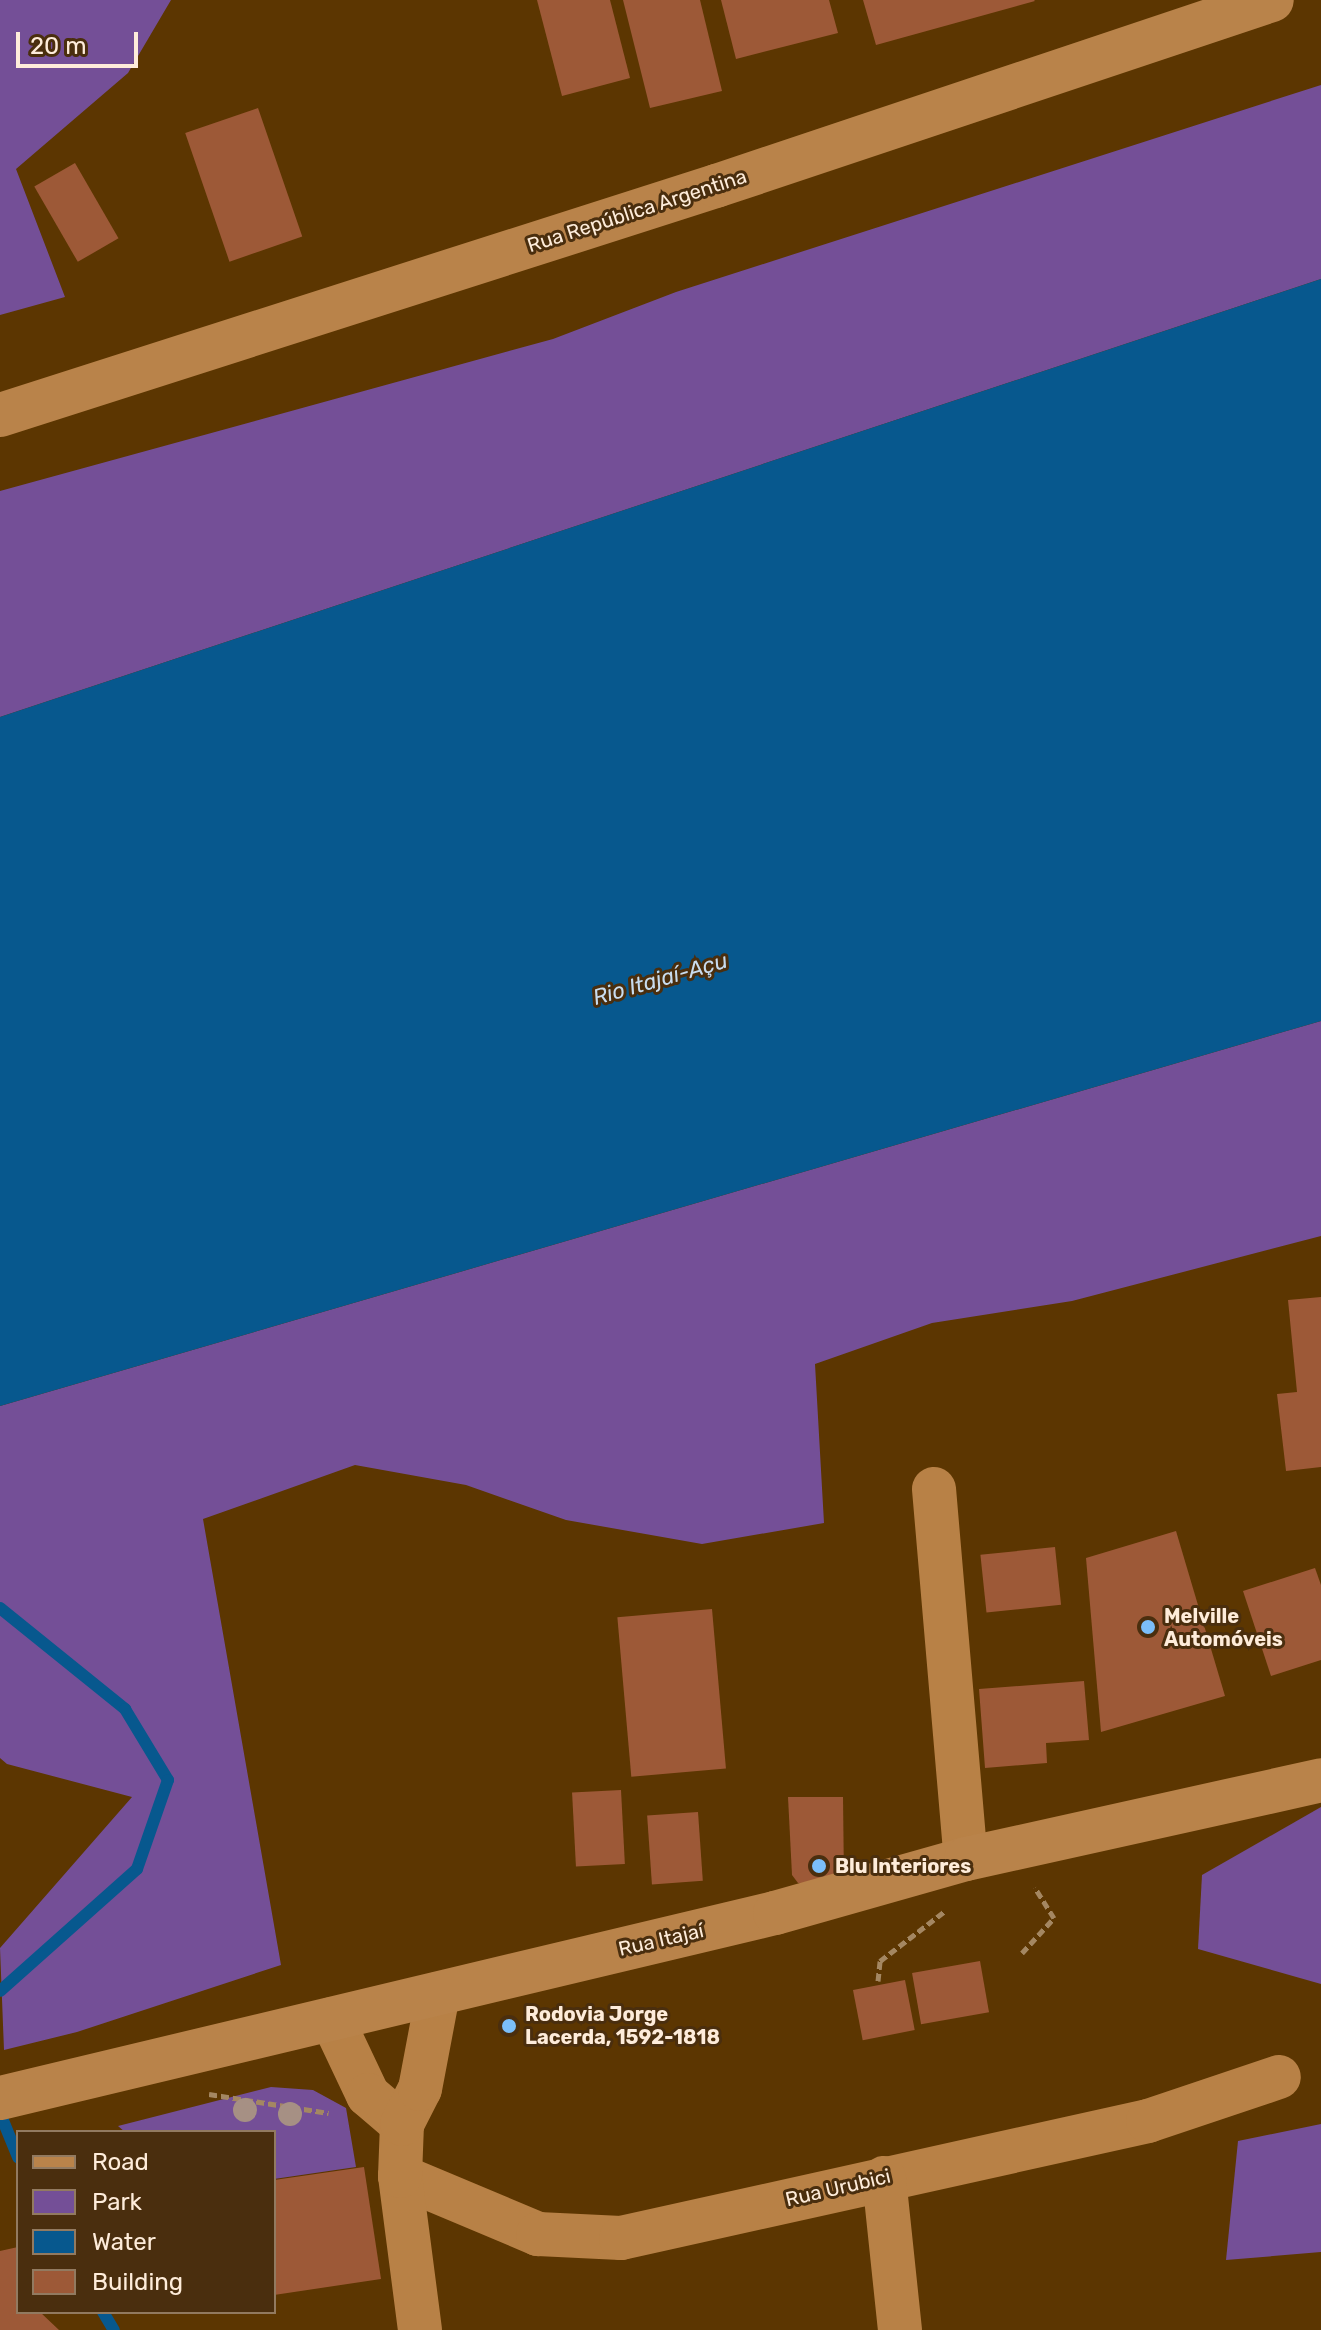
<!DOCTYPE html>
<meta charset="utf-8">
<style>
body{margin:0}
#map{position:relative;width:1321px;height:2330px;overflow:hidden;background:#5c3601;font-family:Rubik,sans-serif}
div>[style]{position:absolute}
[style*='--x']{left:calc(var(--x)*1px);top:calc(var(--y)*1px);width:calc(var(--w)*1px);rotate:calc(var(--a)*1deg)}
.green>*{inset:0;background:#744f97}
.water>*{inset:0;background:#07588e}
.stream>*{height:12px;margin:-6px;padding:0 6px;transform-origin:6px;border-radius:6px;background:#07588e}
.building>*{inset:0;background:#9d5937;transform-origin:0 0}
.path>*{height:5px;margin-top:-2.5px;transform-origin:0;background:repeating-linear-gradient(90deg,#a48762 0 8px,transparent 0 12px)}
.minor>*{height:44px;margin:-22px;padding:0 22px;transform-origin:22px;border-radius:22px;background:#b88146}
.major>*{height:44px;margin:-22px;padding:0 22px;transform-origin:22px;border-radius:22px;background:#b9834a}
.trees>*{width:24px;height:24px;margin:-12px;border-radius:50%;background:#a69084}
.dots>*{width:22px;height:22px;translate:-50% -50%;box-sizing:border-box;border:4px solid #4a2e0e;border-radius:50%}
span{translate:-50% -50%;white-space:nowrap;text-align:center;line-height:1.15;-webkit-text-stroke:6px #4a2e0e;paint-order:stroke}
.street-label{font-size:20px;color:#feecda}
.poi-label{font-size:20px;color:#feecda;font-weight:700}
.left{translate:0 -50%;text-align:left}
.water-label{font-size:22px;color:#c8dcef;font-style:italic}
.legend{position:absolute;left:16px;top:2130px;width:260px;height:184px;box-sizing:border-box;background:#4a2e0e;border:2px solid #927a60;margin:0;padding:10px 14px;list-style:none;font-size:24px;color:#feecda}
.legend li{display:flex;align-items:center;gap:16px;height:40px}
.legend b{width:40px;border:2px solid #927a60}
.scale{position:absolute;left:16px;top:32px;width:122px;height:36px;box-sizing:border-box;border:4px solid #feecda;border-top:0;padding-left:10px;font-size:24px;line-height:28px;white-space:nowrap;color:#feecda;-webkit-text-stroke:6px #4a2e0e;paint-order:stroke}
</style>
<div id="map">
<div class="green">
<div style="clip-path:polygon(0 0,171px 0,128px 73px,16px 169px,65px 297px,0 315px)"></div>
<div style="clip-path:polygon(1321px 85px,1321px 279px,0 717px,0 491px,553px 339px,676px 292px)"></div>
<div style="clip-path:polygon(1321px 1021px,1321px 1236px,1072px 1301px,932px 1323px,815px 1364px,824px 1523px,702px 1544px,566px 1520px,466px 1485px,355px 1465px,203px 1519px,281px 1965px,77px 2032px,4px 2050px,0 1948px,132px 1797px,7px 1764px,0 1758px,0 1406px)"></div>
<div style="clip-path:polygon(1321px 1807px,1321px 1984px,1198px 1949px,1202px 1875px)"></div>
<div style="clip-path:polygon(271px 2087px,313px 2090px,346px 2108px,356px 2167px,274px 2179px,274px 2132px,125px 2132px,118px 2126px)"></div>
<div style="clip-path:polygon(1321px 2124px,1321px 2252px,1226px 2260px,1238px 2141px)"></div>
</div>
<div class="water">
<div style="clip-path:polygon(1321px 279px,1321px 1021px,0 1406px,0 717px)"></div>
</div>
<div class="stream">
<div style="--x:0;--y:1608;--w:161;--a:38.9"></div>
<div style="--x:125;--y:1709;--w:83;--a:58.8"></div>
<div style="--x:168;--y:1780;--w:94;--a:109.2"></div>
<div style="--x:137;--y:1869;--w:183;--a:138.3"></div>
<div style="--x:0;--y:2113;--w:48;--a:67.8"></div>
<div style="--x:103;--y:2312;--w:21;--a:59"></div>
</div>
<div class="building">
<div style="clip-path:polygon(537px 0,610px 0,630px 78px,562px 96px)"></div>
<div style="clip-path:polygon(623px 0,700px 0,722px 91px,650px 108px)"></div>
<div style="clip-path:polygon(721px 0,829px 0,838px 33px,736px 59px)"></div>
<div style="clip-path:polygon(863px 0,1034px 0,1035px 1px,876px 45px)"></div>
<div style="left:258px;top:108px;width:136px;height:77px;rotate:71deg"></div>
<div style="left:75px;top:163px;width:87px;height:47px;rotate:60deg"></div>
<div style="clip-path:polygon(1321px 1297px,1321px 1467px,1286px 1471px,1277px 1394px,1297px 1392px,1288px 1300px)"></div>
<div style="clip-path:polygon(1176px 1531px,1225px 1696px,1101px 1732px,1086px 1558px)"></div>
<div style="left:1055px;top:1547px;width:58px;height:75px;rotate:84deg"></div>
<div style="clip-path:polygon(1315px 1568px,1321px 1585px,1321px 1660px,1271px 1676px,1243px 1591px)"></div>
<div style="left:712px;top:1609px;width:160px;height:95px;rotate:85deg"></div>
<div style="clip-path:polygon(1084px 1681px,1089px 1740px,1046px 1743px,1047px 1763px,985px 1768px,979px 1689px)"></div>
<div style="left:621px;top:1790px;width:74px;height:49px;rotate:87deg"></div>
<div style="clip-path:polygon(788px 1797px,843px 1797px,844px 1882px,798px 1883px,792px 1875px)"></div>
<div style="left:698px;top:1812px;width:69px;height:51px;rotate:86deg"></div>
<div style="left:980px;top:1961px;width:52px;height:69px;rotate:80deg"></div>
<div style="left:905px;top:1980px;width:51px;height:53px;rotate:79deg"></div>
<div style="clip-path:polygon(364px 2167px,381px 2279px,274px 2295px,274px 2180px)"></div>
<div style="clip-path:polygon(18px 2247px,18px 2312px,40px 2312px,59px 2330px,0 2330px,0 2251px)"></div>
</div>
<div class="path">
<div style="--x:1022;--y:1953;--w:47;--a:-47.6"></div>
<div style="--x:1054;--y:1918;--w:36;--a:-122"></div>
<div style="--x:878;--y:1981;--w:20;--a:-84"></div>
<div style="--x:880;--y:1961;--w:82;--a:-37.6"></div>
<div style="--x:209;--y:2094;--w:121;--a:9"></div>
</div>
<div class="minor">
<div style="--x:934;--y:1489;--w:371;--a:85.1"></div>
<div style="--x:332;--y:2019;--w:84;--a:64.7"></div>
<div style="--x:368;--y:2095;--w:45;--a:40.5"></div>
<div style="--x:400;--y:2176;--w:150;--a:22.8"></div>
<div style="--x:538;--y:2234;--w:83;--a:2.8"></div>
<div style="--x:621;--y:2238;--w:540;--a:-12.52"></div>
<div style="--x:1148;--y:2121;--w:138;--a:-18.6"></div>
<div style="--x:884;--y:2178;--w:153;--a:84"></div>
<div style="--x:420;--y:2330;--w:155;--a:-97.4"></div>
<div style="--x:400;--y:2176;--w:52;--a:-87.8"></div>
<div style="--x:402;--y:2124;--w:39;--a:-63"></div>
<div style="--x:420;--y:2089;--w:97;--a:-79.3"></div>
</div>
<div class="major">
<div style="--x:0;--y:415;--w:752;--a:-17.74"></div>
<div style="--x:716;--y:186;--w:586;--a:-18.5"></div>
<div style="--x:0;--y:2098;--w:797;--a:-13.43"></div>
<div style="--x:775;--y:1913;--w:198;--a:-15.8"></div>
<div style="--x:966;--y:1859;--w:364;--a:-12.5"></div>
</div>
<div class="trees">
<div style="left:245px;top:2110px"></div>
<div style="left:290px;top:2114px"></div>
</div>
<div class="dots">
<div style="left:1148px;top:1627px;background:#7bbef9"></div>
<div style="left:819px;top:1866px;background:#7bbef9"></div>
<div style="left:509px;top:2026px;background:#7bbef9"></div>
</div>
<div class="street-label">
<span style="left:637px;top:211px;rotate:-18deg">Rua República Argentina</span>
<span style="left:661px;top:1940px;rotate:-13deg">Rua Itajaí</span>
<span style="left:838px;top:2188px;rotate:-13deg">Rua Urubici</span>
</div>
<div class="poi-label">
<span class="left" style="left:1164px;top:1628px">Melville<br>Automóveis</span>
<span class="left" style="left:835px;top:1866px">Blu Interiores</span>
<span class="left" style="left:525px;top:2026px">Rodovia Jorge<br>Lacerda, 1592-1818</span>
</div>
<div class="water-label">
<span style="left:660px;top:979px;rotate:-16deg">Rio Itajaí-Açu</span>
</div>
<ul class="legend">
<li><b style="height:10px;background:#b9834a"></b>Road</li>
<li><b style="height:22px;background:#744f97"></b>Park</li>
<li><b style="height:22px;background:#07588e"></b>Water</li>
<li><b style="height:22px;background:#9d5937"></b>Building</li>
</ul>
<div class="scale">20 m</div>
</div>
